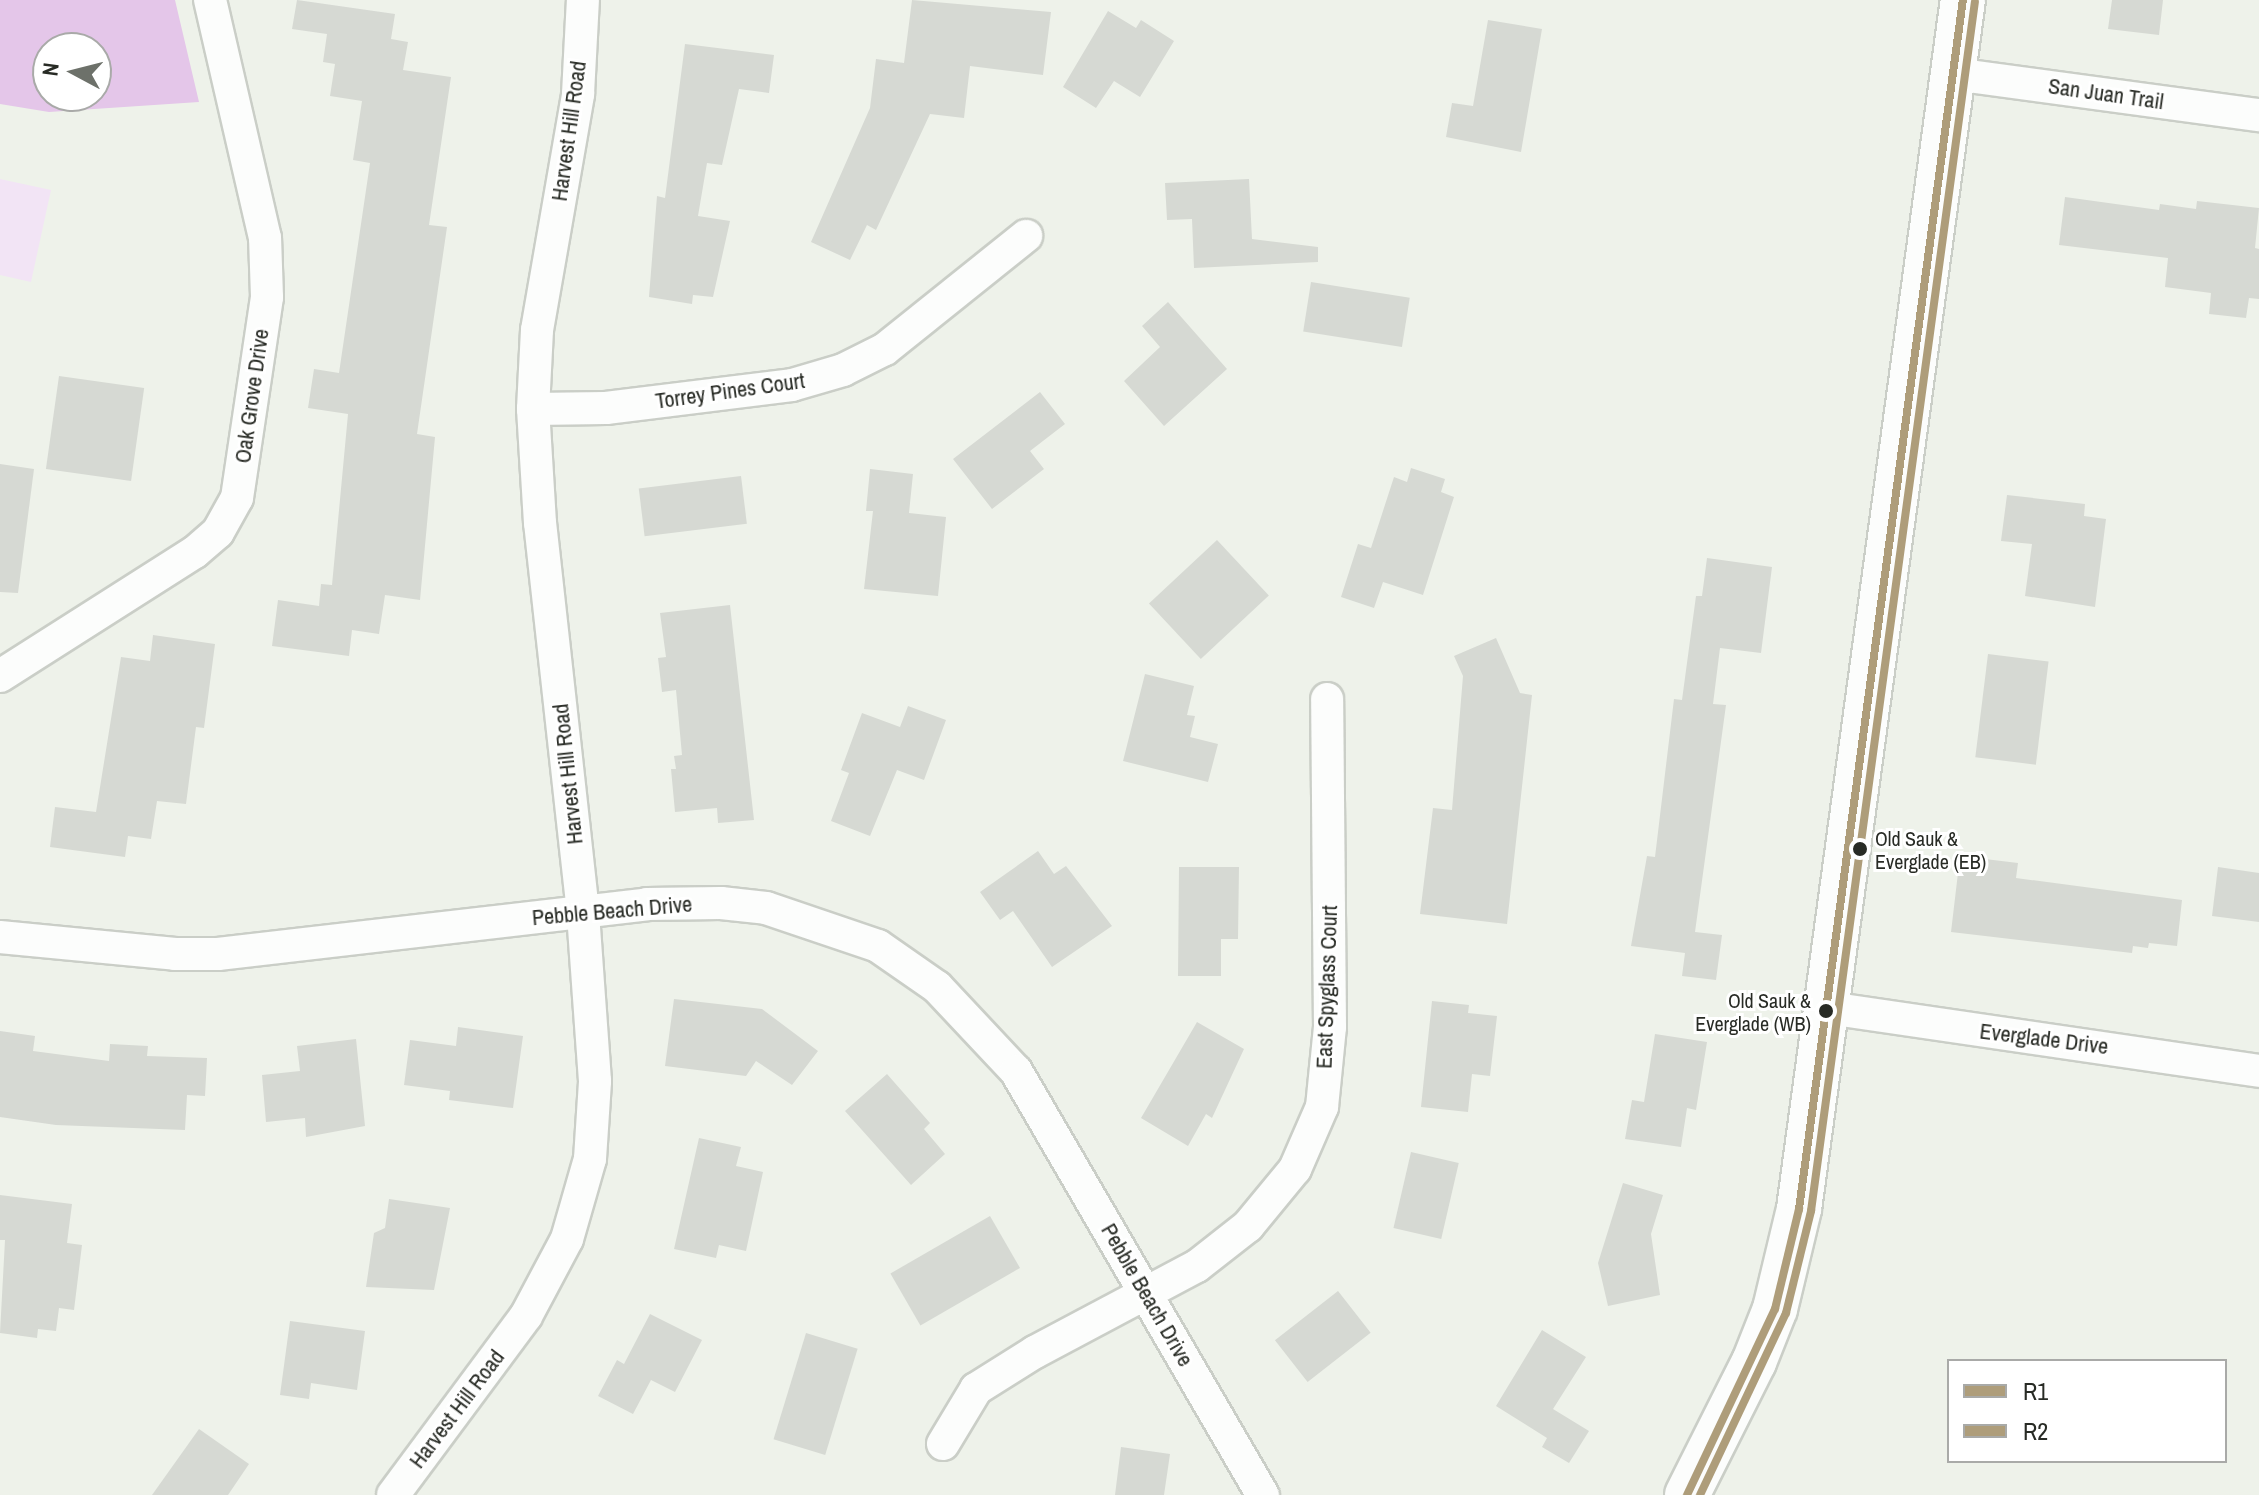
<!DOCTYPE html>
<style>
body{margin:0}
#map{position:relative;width:2259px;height:1495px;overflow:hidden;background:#eef2ea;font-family:"Archivo Narrow",sans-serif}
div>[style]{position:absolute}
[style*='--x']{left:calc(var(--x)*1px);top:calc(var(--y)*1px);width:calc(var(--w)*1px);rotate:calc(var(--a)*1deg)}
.green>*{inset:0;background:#f2e4f5}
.forest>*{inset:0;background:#e4c6e9}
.building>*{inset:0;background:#d6d9d3;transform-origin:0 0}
.roads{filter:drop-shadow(2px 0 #cacec7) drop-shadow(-2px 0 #cacec7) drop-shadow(0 2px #cacec7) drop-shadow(0 -2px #cacec7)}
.street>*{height:32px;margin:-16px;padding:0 16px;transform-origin:16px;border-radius:16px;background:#fcfdfc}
.secondary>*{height:44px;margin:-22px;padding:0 22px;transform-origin:22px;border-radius:22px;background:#fcfdfc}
.bus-1>*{height:8px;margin:-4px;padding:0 4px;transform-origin:4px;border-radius:4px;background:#ae9d7a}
.bus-2>*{height:8px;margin:-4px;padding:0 4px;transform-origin:4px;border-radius:4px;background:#ae9d7a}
.dots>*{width:22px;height:22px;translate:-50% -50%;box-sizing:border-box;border:4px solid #fff;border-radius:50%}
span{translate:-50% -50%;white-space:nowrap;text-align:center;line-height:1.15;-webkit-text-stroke:6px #fff;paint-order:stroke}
.bus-label{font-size:20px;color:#282b25}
.left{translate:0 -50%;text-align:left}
.right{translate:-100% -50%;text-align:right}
.street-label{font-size:22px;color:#282b25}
.legend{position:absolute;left:1947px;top:1359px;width:280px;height:104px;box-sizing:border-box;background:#fff;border:2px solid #a9aaa8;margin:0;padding:10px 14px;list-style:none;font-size:24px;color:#282b25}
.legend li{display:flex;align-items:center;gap:16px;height:40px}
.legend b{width:40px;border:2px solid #a9aaa8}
.north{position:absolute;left:32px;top:32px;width:80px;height:80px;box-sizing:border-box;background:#fff;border:2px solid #a9aaa8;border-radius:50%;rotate:277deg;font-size:22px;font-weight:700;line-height:32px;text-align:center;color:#282b25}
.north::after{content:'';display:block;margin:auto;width:28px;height:36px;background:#6d716a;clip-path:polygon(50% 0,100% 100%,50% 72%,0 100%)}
</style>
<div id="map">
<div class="green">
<div style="clip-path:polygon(0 179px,51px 190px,31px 282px,0 275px)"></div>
</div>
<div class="forest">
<div style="clip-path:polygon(evenodd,0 0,175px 0,199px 102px,49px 112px,0 104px,0 0,48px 48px,96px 48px,96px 96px,48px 96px,48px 48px)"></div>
</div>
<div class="building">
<div style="clip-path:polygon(297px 0,395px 14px,391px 39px,408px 42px,403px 70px,451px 77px,429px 225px,447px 227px,417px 434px,435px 437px,420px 600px,385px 595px,379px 634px,352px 630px,349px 656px,272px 646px,278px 600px,319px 606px,321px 584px,332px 585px,348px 414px,308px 408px,314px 369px,339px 373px,370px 163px,353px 160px,362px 101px,330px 96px,335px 64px,323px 62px,327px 34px,292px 29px)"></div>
<div style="clip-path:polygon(912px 0,1051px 12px,1043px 75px,970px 66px,964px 118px,930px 114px,876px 230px,867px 225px,850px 260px,811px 242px,870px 108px,876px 59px,904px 63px)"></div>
<div style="clip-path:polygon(2112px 0,2163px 0,2159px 35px,2108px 29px)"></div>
<div style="clip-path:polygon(1108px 11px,1136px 28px,1141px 20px,1174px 41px,1140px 97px,1114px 81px,1096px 108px,1063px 87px)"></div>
<div style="clip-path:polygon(1488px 20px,1542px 29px,1521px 152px,1446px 137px,1452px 103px,1473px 106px)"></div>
<div style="clip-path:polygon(685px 44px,774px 55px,769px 93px,739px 89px,722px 165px,707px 163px,698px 216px,730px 221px,713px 297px,693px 295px,692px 304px,649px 297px,657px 196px,665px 198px)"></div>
<div style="clip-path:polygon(1249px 179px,1252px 239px,1318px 247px,1318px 262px,1194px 268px,1192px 219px,1167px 220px,1165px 183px)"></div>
<div style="clip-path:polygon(2065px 197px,2159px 210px,2160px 204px,2196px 209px,2197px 201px,2259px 208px,2255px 248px,2259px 249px,2259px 299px,2249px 298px,2246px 318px,2209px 314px,2211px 293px,2165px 287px,2168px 258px,2059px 245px)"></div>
<div style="left:1311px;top:282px;width:100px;height:50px;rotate:9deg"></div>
<div style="clip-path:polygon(1168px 302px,1227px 369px,1164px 426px,1124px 381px,1160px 347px,1142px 326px)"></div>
<div style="left:59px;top:376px;width:86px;height:94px;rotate:8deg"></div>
<div style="clip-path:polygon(1040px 392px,1065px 424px,1030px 451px,1044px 469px,992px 509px,953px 459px)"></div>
<div style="clip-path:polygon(0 464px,34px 469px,18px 593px,0 592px)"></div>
<div style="clip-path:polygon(1411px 468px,1445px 479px,1441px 492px,1454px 497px,1423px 595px,1383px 582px,1374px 608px,1341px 597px,1358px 544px,1371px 548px,1394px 477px,1407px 482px)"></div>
<div style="clip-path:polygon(870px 469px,913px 474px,909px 513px,946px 517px,938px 596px,864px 589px,873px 511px,866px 511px)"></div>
<div style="left:741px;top:476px;width:48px;height:103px;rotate:83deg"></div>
<div style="clip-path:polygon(2007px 495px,2085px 504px,2084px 516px,2106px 519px,2095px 607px,2025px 596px,2032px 544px,2001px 541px)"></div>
<div style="left:1217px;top:540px;width:76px;height:93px;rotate:47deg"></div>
<div style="clip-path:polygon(1707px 558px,1772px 567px,1761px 653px,1720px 648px,1713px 704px,1726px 705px,1695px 932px,1722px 935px,1716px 980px,1682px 976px,1685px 953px,1631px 946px,1647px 856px,1655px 857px,1674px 699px,1682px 700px,1696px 596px,1702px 596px)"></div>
<div style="clip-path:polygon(730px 605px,754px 820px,718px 823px,717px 808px,675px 812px,671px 769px,676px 769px,674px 756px,682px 755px,676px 690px,662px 692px,658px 658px,666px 657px,660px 613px)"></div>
<div style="clip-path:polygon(153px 635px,215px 644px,204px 728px,196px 727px,186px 804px,157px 801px,151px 839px,128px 836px,125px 857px,50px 847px,55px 807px,96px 812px,121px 657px,150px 661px)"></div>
<div style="clip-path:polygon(1496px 638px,1520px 693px,1532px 695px,1507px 924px,1420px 914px,1433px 808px,1452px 810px,1463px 676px,1454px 656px)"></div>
<div style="left:1988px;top:654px;width:61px;height:104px;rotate:7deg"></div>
<div style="clip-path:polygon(1145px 674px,1194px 686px,1187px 715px,1195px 716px,1190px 737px,1218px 744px,1208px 782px,1123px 761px)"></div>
<div style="clip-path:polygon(908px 706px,946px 720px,924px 780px,897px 770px,870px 836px,831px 821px,849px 773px,841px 770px,862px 713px,900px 727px)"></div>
<div style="clip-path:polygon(1038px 851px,1054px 874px,1066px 866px,1112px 926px,1052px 967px,1013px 911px,1000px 920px,980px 892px)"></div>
<div style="clip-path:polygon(1960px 856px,2018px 863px,2016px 878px,2182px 900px,2177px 946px,2149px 943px,2148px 948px,2133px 946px,2132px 953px,1951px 932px)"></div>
<div style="clip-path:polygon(1179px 867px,1239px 867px,1238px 939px,1221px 939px,1221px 976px,1178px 976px)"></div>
<div style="clip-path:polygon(2218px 867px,2259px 873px,2259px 922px,2212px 916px)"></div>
<div style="clip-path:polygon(674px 999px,762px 1009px,818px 1051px,792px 1085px,756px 1061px,746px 1076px,665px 1066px)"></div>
<div style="clip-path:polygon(1432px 1001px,1469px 1005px,1468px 1013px,1497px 1016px,1490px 1076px,1472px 1074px,1468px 1112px,1421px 1107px)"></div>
<div style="clip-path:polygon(1197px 1022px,1244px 1049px,1212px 1118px,1206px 1114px,1188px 1146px,1141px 1118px)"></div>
<div style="clip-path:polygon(458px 1027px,523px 1036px,513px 1108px,449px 1100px,450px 1091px,404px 1085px,410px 1040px,456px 1046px)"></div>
<div style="clip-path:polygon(0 1031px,35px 1036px,33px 1051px,109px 1061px,110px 1044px,148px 1046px,147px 1056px,207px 1058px,205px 1096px,187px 1095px,185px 1130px,56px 1125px,0 1117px)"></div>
<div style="clip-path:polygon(1655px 1034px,1707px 1042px,1696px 1110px,1687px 1108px,1681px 1147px,1625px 1139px,1632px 1100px,1644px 1102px)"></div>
<div style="clip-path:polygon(356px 1039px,365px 1126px,306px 1137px,305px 1118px,266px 1122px,262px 1075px,300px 1071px,297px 1046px)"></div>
<div style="clip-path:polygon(887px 1074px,930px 1123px,924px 1129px,945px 1154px,911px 1185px,845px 1111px)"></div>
<div style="clip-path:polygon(699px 1138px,741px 1147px,736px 1166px,763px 1172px,746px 1251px,719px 1245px,716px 1258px,674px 1249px)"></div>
<div style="left:1411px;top:1152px;width:49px;height:78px;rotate:13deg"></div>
<div style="clip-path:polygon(1623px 1183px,1663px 1195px,1651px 1234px,1660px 1295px,1608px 1306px,1598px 1263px)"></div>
<div style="clip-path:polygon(0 1195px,72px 1204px,67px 1243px,82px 1245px,74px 1310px,59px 1308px,56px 1331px,38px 1329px,37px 1338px,0 1333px,5px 1240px,0 1240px)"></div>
<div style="clip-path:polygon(389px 1199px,450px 1208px,434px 1290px,366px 1287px,374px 1233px,385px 1228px)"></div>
<div style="left:990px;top:1216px;width:60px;height:115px;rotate:60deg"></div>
<div style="left:1338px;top:1291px;width:53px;height:80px;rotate:52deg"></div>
<div style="clip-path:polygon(650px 1314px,702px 1340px,675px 1392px,651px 1380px,633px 1414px,598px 1396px,617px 1360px,624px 1364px)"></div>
<div style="clip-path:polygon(290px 1321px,365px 1331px,357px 1390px,311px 1383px,309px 1399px,280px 1395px)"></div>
<div style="clip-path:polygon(1542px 1330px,1586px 1357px,1553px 1409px,1589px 1431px,1569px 1463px,1542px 1447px,1547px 1438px,1496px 1406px)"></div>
<div style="left:806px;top:1333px;width:54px;height:111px;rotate:17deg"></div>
<div style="clip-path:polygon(199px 1429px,249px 1464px,228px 1495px,152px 1495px)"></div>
<div style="clip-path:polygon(1121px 1447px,1170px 1454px,1164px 1495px,1115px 1495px)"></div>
</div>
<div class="roads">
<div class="street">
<div style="--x:1954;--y:74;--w:308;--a:7.7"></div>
<div style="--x:533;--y:409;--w:73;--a:-0.8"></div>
<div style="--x:606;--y:408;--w:187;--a:-7"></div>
<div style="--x:792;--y:385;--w:53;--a:-16.4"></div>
<div style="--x:843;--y:370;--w:47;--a:-26.6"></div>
<div style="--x:885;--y:349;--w:181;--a:-38.7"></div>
<div style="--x:0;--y:676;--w:231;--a:-32.5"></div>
<div style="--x:195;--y:552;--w:30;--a:-41"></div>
<div style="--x:218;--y:532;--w:39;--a:-61"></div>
<div style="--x:237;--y:498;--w:203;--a:-81.5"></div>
<div style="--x:267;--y:297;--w:59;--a:-91.9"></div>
<div style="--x:265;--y:238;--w:244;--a:-103"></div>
<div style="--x:0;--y:937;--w:176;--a:5.5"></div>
<div style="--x:175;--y:954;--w:43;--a:0"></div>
<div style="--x:218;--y:954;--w:432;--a:-6.6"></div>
<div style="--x:647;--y:904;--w:74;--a:-0.8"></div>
<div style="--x:721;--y:903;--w:45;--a:6.3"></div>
<div style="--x:766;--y:908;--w:118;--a:18.7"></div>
<div style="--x:878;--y:946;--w:72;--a:34.8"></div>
<div style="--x:937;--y:987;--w:115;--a:46.8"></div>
<div style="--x:1016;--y:1071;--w:491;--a:59.8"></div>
<div style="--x:1828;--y:1008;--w:436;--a:8.3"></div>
<div style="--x:943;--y:1444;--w:64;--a:-59"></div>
<div style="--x:976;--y:1389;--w:70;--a:-32.1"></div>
<div style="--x:1035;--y:1352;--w:183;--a:-28"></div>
<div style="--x:1197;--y:1266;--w:65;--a:-38.1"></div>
<div style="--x:1248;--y:1226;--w:74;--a:-50.5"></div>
<div style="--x:1295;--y:1169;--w:68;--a:-66.5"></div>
<div style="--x:1322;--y:1107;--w:80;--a:-84.3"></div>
<div style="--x:1330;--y:1027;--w:328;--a:-90.5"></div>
<div style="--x:393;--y:1495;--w:223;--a:-53.4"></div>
<div style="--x:526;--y:1316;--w:87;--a:-62"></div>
<div style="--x:567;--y:1239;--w:83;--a:-74"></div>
<div style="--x:590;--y:1159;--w:78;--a:-86.3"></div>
<div style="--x:595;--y:1081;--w:169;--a:-94.1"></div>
<div style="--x:583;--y:912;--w:391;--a:-96.3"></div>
<div style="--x:540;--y:523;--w:114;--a:-93.5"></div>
<div style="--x:533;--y:409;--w:79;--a:-87.1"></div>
<div style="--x:537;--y:330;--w:240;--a:-80.1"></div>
<div style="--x:578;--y:94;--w:94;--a:-87"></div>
</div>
<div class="secondary">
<div style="--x:1687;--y:1495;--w:149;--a:-63.3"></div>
<div style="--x:1754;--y:1362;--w:57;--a:-68.4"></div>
<div style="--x:1775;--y:1309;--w:103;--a:-76.5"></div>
<div style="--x:1799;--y:1209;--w:1220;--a:-82.28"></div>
</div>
</div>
<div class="bus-1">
<div style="--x:1687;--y:1495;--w:206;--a:-64.7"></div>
<div style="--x:1775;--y:1309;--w:103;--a:-76.5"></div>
<div style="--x:1799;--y:1209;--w:1220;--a:-82.28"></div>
</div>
<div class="bus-2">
<div style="--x:1700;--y:1495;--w:201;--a:-64.7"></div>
<div style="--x:1786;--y:1313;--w:105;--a:-76.2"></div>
<div style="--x:1811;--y:1211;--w:1220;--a:-82.28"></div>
</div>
<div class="dots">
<div style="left:1860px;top:849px;background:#282b25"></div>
<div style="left:1826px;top:1011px;background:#282b25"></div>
</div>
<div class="bus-label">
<span class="left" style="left:1875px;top:850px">Old Sauk &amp;<br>Everglade (EB)</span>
<span class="right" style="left:1811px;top:1012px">Old Sauk &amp;<br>Everglade (WB)</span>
</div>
<div class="street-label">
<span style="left:2106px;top:94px;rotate:8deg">San Juan Trail</span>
<span style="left:569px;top:131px;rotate:-82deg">Harvest Hill Road</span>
<span style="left:730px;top:391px;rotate:-8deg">Torrey Pines Court</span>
<span style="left:252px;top:396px;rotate:-82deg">Oak Grove Drive</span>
<span style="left:568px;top:774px;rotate:-96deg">Harvest Hill Road</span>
<span style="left:612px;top:911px;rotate:-5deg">Pebble Beach Drive</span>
<span style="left:1327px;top:987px;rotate:-88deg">East Spyglass Court</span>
<span style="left:2044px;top:1039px;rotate:7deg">Everglade Drive</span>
<span style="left:1147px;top:1295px;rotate:60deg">Pebble Beach Drive</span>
<span style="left:457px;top:1409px;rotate:-53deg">Harvest Hill Road</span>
</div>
<ul class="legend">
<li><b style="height:10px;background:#ae9d7a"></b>R1</li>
<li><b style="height:10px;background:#ae9d7a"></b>R2</li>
</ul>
<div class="north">N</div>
</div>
